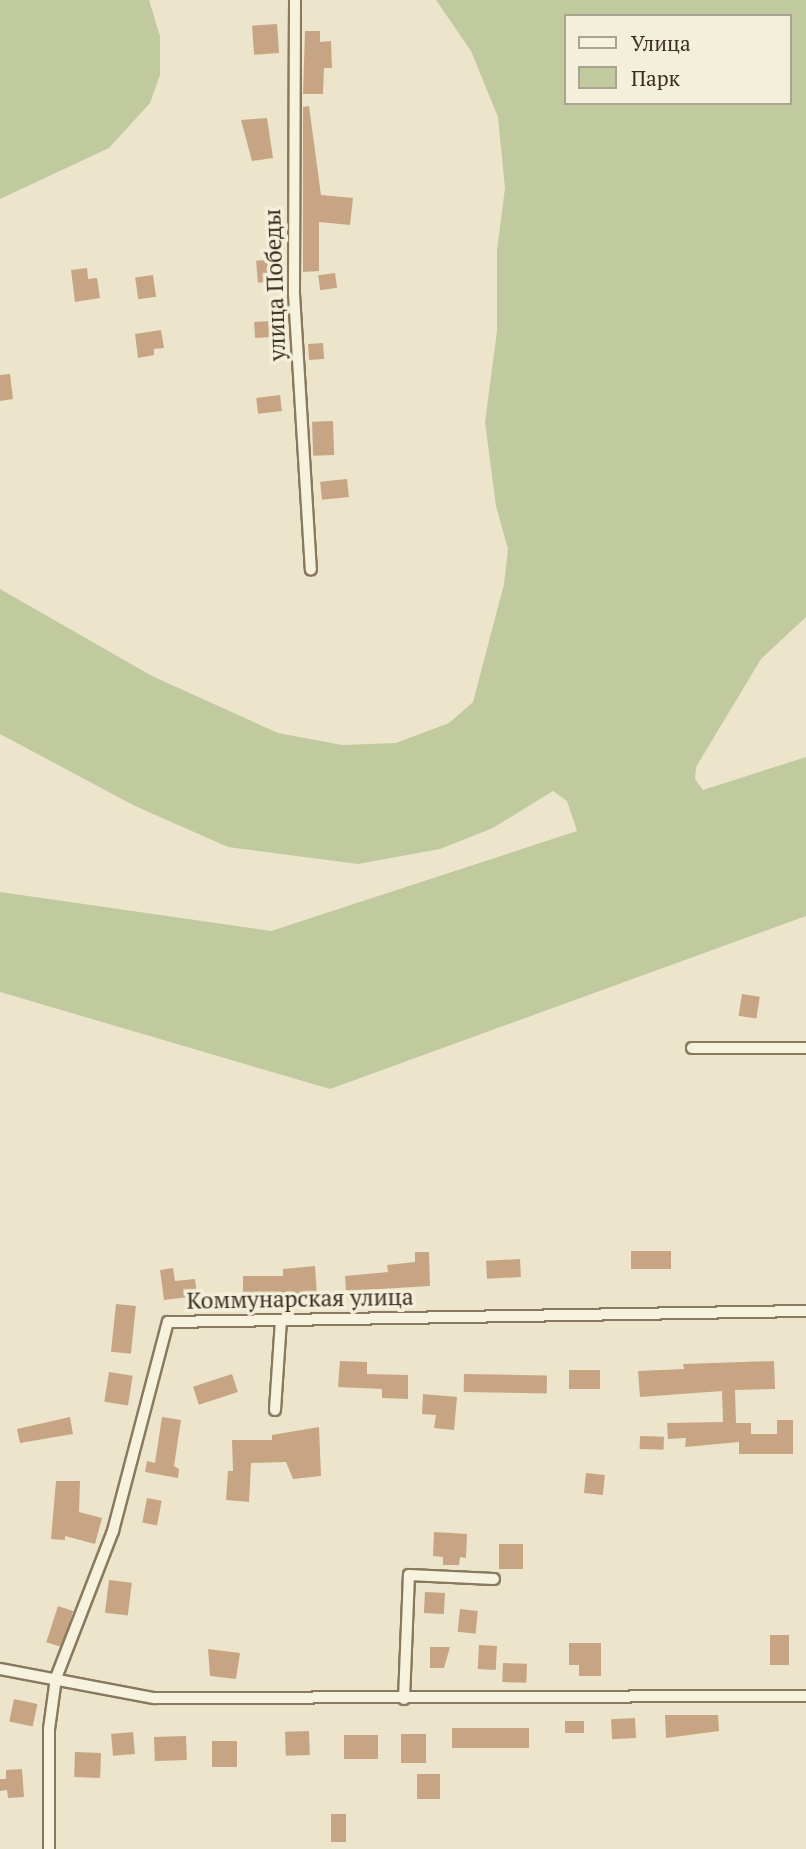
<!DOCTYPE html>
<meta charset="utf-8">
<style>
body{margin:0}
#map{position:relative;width:806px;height:1849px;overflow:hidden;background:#ece5cb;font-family:"PT Serif",serif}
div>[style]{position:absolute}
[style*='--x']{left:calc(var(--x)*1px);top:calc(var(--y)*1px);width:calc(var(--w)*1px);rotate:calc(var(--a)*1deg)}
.green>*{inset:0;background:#c1ca9f}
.building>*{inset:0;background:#c7a584;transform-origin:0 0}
.roads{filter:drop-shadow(2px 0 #887960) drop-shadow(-2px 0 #887960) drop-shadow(0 2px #887960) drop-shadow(0 -2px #887960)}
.street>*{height:10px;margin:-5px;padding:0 5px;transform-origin:5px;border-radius:5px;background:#f7f2de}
span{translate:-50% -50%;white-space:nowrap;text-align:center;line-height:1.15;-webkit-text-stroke:7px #f4efda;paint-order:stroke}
.street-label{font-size:23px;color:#3a3022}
.legend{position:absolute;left:564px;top:14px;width:228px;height:91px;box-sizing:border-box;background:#f4efda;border:2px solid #aaa390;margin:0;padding:9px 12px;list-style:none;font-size:21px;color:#3a3022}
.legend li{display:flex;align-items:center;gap:14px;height:35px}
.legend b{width:35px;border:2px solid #aaa390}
</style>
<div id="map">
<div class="green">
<div style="clip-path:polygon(0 0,149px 0,160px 36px,160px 75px,150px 103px,109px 148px,0 199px)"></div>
<div style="clip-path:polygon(evenodd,436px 0,806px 0,806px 617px,761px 659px,696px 767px,695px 779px,703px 790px,806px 757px,806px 916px,330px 1089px,0 992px,0 892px,271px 931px,577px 831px,567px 801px,553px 791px,493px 828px,440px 849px,358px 864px,228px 847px,135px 806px,0 734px,0 589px,152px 676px,278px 733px,342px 745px,396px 743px,449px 723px,473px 702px,504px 584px,508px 549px,496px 506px,485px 422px,497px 331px,497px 250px,505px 188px,498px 117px,471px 51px,436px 0,566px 16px,790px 16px,790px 103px,566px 103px,566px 16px)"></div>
</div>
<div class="building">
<div style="left:277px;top:24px;width:29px;height:25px;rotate:86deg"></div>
<div style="clip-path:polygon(305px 31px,320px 31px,320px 42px,331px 41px,332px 68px,324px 68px,323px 94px,303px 94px)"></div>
<div style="clip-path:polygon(309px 106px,321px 195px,353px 198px,350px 225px,319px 222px,319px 271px,303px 272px,303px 107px)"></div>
<div style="clip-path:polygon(267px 118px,273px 158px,252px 161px,241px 120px)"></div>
<div style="left:277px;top:259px;width:22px;height:21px;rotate:85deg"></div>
<div style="clip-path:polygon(87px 268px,88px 279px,97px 278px,100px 298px,75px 302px,71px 270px)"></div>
<div style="left:335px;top:273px;width:15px;height:17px;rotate:82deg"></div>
<div style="left:153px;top:275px;width:22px;height:18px;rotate:82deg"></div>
<div style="left:270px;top:321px;width:16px;height:16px;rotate:86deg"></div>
<div style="clip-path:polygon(161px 330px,164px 348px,154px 349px,154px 355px,138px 358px,135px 334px)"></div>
<div style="left:323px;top:343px;width:16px;height:15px;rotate:86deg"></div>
<div style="clip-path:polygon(10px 374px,13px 399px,0 401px,0 375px)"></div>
<div style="left:280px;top:395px;width:16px;height:24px;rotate:83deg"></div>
<div style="left:333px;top:421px;width:34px;height:21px;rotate:88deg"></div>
<div style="left:347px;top:479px;width:18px;height:27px;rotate:84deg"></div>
<div style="left:742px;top:994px;width:18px;height:22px;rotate:9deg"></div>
<div style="left:671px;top:1251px;width:18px;height:40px;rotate:90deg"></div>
<div style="clip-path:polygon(415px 1252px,429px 1252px,430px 1286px,346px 1291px,345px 1276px,388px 1272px,387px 1265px,415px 1262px)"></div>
<div style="left:520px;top:1259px;width:18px;height:34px;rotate:87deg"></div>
<div style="clip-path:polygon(315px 1266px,317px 1295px,243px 1297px,243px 1276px,283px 1276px,283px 1269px)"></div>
<div style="clip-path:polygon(173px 1268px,175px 1281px,195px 1279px,197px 1296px,164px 1300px,160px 1270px)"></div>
<div style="left:116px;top:1304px;width:20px;height:48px;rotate:6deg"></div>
<div style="clip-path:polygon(340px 1361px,367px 1362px,367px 1374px,408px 1375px,408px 1399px,382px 1398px,382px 1389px,338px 1387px)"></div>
<div style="clip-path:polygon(774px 1361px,775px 1389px,735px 1390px,736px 1423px,751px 1423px,751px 1434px,777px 1434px,777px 1420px,793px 1420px,793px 1454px,739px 1454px,739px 1442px,685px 1447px,686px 1438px,668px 1439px,667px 1423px,723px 1422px,722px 1391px,640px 1397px,638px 1371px,684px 1369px,683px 1364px)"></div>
<div style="left:569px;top:1370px;width:31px;height:19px"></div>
<div style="left:109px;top:1372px;width:24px;height:30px;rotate:9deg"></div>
<div style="left:232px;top:1374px;width:19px;height:41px;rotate:72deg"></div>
<div style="left:464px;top:1374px;width:83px;height:18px;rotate:1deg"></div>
<div style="clip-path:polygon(423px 1394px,457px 1397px,454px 1430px,434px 1428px,436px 1415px,422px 1414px)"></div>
<div style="clip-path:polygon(70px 1417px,73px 1434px,20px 1443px,17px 1429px)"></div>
<div style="clip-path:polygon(162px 1417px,181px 1420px,174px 1466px,179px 1469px,178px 1478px,145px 1472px,147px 1461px,155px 1463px)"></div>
<div style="clip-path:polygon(319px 1427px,321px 1476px,293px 1479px,286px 1462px,251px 1463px,249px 1502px,226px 1500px,228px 1471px,233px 1471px,232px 1440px,272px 1440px,272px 1435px)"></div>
<div style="left:640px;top:1436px;width:24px;height:13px;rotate:2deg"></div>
<div style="left:586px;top:1473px;width:19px;height:20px;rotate:6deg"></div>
<div style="clip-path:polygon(56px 1481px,80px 1481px,79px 1512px,102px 1518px,95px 1544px,65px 1536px,65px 1540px,51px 1539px)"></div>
<div style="left:147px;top:1498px;width:15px;height:25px;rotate:11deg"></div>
<div style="clip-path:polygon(434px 1532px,467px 1534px,466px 1558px,460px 1557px,459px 1565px,443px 1565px,443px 1557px,433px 1556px)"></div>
<div style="left:499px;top:1544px;width:24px;height:25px"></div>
<div style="left:109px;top:1580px;width:23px;height:33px;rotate:7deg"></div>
<div style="left:425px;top:1592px;width:20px;height:21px;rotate:3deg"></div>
<div style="left:58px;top:1606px;width:16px;height:38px;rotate:18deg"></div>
<div style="left:460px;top:1609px;width:18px;height:23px;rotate:6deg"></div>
<div style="left:770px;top:1635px;width:19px;height:30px"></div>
<div style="clip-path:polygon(569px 1643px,601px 1643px,601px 1676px,579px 1676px,579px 1665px,569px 1665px)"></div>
<div style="left:479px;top:1645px;width:18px;height:24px;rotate:3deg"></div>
<div style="clip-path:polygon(430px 1647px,450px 1647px,444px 1668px,430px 1668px)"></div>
<div style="clip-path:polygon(208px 1649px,240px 1653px,236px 1679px,210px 1676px)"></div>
<div style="left:503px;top:1663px;width:24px;height:19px;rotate:2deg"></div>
<div style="left:14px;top:1699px;width:24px;height:23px;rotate:12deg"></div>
<div style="clip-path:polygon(665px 1715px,718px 1715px,719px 1731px,666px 1738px)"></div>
<div style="left:635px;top:1718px;width:20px;height:24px;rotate:87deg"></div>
<div style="left:565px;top:1721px;width:19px;height:12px"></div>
<div style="left:452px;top:1728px;width:77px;height:20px"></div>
<div style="left:309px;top:1731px;width:24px;height:24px;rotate:88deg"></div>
<div style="left:133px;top:1732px;width:22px;height:22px;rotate:85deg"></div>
<div style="left:401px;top:1734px;width:25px;height:29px"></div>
<div style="left:344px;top:1735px;width:34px;height:24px"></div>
<div style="left:186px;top:1736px;width:24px;height:32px;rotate:88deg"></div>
<div style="left:212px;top:1741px;width:25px;height:26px"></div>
<div style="left:75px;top:1752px;width:26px;height:25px;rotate:2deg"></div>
<div style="clip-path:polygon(22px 1769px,24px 1797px,8px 1798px,7px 1790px,0 1791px,0 1779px,6px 1779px,6px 1770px)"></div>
<div style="left:440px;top:1774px;width:25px;height:23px;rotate:90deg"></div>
<div style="left:331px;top:1814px;width:15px;height:28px"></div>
</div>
<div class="roads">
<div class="street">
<div style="--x:295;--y:0;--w:294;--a:90.2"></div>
<div style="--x:294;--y:294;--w:276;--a:86.5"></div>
<div style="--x:692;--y:1048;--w:114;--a:0"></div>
<div style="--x:275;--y:1410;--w:90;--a:-86.2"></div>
<div style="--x:0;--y:1669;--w:157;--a:10.7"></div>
<div style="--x:154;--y:1698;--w:652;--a:-0.18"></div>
<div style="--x:404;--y:1699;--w:124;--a:-87.7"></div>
<div style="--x:409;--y:1575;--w:85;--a:2.7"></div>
<div style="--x:49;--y:1849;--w:120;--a:-90"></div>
<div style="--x:49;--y:1729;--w:51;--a:-82.2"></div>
<div style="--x:56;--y:1678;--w:158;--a:-68.8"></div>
<div style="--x:113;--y:1531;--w:216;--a:-75.3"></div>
<div style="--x:168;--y:1322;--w:638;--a:-0.99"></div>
</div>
</div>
<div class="street-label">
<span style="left:275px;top:285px;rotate:-92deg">улица Победы</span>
<span style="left:300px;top:1299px;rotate:-1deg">Коммунарская улица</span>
</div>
<ul class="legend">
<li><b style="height:9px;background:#f7f2de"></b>Улица</li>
<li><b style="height:19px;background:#c1ca9f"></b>Парк</li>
</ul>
</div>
